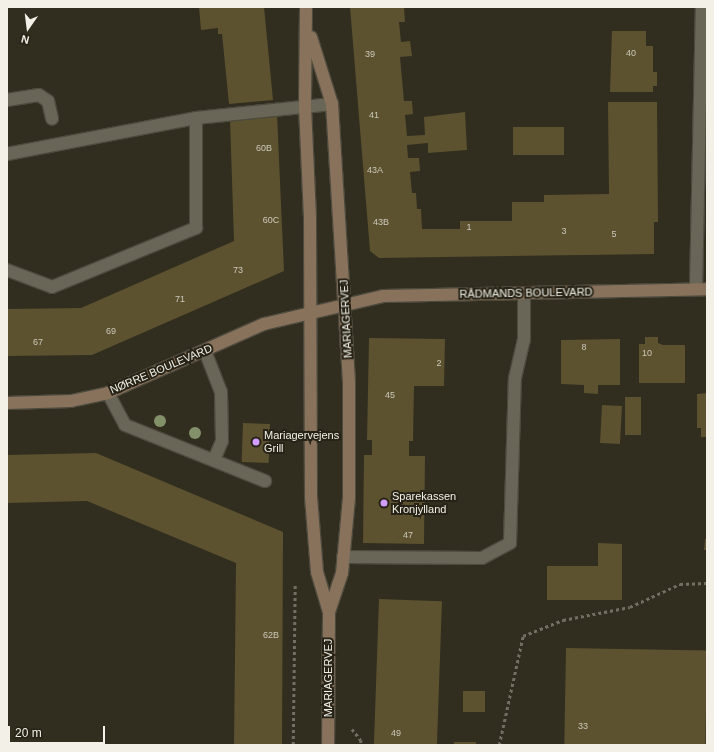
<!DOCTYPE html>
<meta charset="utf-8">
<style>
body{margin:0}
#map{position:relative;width:714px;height:752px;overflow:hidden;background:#312d1f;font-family:Arial,sans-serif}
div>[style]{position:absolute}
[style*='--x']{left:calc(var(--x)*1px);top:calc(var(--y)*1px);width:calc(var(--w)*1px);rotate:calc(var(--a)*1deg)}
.building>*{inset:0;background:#5c5230;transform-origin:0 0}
.path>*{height:2.5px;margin-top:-1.25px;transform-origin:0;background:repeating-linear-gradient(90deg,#736f63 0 3px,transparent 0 6px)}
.roads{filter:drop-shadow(1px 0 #4d4a3e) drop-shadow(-1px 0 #4d4a3e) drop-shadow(0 1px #4d4a3e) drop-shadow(0 -1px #4d4a3e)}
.lane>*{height:12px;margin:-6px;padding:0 6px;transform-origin:6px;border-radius:6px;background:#6a6657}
.street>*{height:12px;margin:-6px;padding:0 6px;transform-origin:6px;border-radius:6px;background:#6a6657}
.secondary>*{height:12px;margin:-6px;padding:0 6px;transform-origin:6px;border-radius:6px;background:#89725b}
.trees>*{width:12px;height:12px;margin:-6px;border-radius:50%;background:#83916b}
.dots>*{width:11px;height:11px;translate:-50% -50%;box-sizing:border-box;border:2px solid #272316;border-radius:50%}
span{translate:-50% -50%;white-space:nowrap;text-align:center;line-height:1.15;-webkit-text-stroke:4px #272316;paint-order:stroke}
.number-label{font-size:9px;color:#ccc8b9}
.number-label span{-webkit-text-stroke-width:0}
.street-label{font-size:11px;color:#f2f0e7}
.poi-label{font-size:11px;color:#f2f0e7}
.left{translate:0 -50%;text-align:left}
.frame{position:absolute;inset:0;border:8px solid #f2f0e7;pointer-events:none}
.north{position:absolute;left:8px;top:8px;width:40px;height:40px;-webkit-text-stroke:3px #272316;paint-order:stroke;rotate:194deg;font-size:11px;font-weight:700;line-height:16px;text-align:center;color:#f2f0e7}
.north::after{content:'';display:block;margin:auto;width:14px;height:18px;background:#f2f0e7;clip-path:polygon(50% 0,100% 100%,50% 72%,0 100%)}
.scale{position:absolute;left:8px;top:726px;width:97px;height:18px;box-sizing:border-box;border:2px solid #f2f0e7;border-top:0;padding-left:5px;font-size:12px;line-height:14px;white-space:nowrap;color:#f2f0e7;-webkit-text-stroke:3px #272316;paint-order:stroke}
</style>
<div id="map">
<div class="building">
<div style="clip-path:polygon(199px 7px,264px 7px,273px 100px,229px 104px,222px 34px,218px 34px,218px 28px,201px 30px)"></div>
<div style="clip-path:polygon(350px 7px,404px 7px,405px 22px,399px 22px,401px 42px,410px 41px,412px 56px,400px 57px,404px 101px,412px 101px,413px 114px,405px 115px,407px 136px,425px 135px,424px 117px,465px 112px,467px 150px,428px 153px,428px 143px,407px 145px,408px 158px,419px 158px,420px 171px,410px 172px,412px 193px,416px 193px,417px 209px,421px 209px,422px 229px,460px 229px,460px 221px,512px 221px,512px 202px,544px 202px,544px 195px,609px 194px,608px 102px,657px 102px,658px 222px,654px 222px,654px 254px,379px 258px,370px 251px)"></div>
<div style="clip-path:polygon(612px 31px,646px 31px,646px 46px,653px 46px,653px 72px,657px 72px,657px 86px,653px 86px,653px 92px,610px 92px)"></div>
<div style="clip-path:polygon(277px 114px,284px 271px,92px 355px,7px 356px,7px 309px,81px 308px,234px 241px,230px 119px)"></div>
<div style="left:564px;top:127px;width:28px;height:51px;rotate:90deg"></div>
<div style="clip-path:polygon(645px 337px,658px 337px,658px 343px,663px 345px,685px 345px,685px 383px,639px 383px,639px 344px,645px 344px)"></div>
<div style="clip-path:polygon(369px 338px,445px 339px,444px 386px,414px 386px,413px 441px,409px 441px,409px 456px,425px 456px,424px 544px,363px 543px,364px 455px,372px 455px,372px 440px,367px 440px)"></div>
<div style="clip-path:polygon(620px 339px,620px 385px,598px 385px,598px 394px,584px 393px,584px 385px,561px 384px,561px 340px)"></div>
<div style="clip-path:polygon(707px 393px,707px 437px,701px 437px,701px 428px,697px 428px,697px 394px)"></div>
<div style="left:625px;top:397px;width:16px;height:38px"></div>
<div style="left:602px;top:405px;width:20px;height:38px;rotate:3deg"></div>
<div style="left:243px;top:423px;width:27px;height:39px;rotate:2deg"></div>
<div style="clip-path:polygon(96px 453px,283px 532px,282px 745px,234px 745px,236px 563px,87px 501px,7px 503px,7px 455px)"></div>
<div style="clip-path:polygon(705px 539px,707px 539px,707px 550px,704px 550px)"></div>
<div style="clip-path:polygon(598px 543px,622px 544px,622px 600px,547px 600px,547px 566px,598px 566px)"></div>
<div style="left:379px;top:599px;width:63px;height:146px;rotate:2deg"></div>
<div style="left:566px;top:648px;width:141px;height:97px;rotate:1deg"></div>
<div style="left:463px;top:691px;width:22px;height:21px"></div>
<div style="left:454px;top:742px;width:22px;height:3px"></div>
</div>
<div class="path">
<div style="--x:352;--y:729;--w:14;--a:51"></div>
<div style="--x:361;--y:740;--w:5;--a:90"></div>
<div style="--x:293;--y:745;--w:160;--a:-89.3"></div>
<div style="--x:499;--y:745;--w:112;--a:-77.6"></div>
<div style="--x:523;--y:636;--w:43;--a:-21.8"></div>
<div style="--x:563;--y:620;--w:68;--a:-11"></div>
<div style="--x:630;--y:607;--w:55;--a:-24.7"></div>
<div style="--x:680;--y:584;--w:27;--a:-2"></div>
</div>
<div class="roads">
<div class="lane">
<div style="--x:7;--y:100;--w:32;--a:-9"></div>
<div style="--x:39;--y:95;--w:11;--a:34"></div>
<div style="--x:48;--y:101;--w:18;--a:77"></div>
<div style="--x:7;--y:154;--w:192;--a:-10.8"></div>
<div style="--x:196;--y:118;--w:137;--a:-5.9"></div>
<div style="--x:7;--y:270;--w:48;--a:20.7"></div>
<div style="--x:52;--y:287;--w:156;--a:-22.3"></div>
<div style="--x:196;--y:228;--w:110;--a:-90"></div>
<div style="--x:205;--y:351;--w:44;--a:68.7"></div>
<div style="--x:221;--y:392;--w:49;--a:88.8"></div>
<div style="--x:222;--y:441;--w:21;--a:113"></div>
<div style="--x:108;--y:393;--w:36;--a:62"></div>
<div style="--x:125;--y:425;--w:151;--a:21.8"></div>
<div style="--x:343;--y:557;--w:139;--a:0.4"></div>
<div style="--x:482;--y:558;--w:32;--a:-28"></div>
<div style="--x:510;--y:543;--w:165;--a:-88.3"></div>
<div style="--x:515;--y:378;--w:39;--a:-77"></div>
<div style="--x:524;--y:340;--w:47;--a:-90"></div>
</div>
<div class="street">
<div style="--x:696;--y:289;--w:282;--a:-88.8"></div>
</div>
<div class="secondary">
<div style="--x:306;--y:7;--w:100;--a:90.6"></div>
<div style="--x:305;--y:107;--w:112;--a:87.4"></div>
<div style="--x:310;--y:219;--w:278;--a:89.8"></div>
<div style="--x:311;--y:497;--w:75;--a:85.4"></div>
<div style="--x:317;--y:572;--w:42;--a:73.3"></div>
<div style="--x:329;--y:612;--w:133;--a:90.4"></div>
<div style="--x:311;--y:37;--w:70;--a:72.6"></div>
<div style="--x:332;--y:104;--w:279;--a:86.5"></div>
<div style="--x:349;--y:382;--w:116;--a:90"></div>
<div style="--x:349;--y:498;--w:75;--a:95.3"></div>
<div style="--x:342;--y:573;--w:41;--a:108.4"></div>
<div style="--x:7;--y:403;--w:64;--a:-1.8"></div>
<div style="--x:71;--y:401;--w:38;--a:-12"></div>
<div style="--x:108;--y:393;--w:171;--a:-23.9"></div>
<div style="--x:264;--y:324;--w:122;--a:-13.2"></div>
<div style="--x:383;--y:296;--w:324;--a:-1.2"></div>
</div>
</div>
<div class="trees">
<div style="left:160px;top:421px"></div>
<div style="left:195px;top:433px"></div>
</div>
<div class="dots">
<div style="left:256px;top:442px;background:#d29dfd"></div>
<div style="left:384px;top:503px;background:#d29dfd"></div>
</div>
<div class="number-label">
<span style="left:631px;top:53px">40</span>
<span style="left:370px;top:54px">39</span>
<span style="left:374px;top:115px">41</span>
<span style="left:264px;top:148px">60B</span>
<span style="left:375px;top:170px">43A</span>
<span style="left:271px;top:220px">60C</span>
<span style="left:381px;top:222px">43B</span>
<span style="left:469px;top:227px">1</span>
<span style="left:564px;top:231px">3</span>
<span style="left:614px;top:234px">5</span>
<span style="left:238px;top:270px">73</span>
<span style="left:180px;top:299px">71</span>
<span style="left:111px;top:331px">69</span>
<span style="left:38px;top:342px">67</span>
<span style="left:584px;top:347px">8</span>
<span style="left:647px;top:353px">10</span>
<span style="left:439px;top:363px">2</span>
<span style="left:390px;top:395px">45</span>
<span style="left:408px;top:535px">47</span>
<span style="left:271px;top:635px">62B</span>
<span style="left:583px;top:726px">33</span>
<span style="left:396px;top:733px">49</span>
</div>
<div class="street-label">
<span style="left:526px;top:293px;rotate:-1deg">RÅDMANDS BOULEVARD</span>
<span style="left:346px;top:319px;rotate:-93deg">MARIAGERVEJ</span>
<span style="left:161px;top:369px;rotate:-23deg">NØRRE BOULEVARD</span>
<span style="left:328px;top:678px;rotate:-90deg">MARIAGERVEJ</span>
</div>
<div class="poi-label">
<span class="left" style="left:264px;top:442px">Mariagervejens<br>Grill</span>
<span class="left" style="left:392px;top:503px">Sparekassen<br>Kronjylland</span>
</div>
<div class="frame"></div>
<div class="north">N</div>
<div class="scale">20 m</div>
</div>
